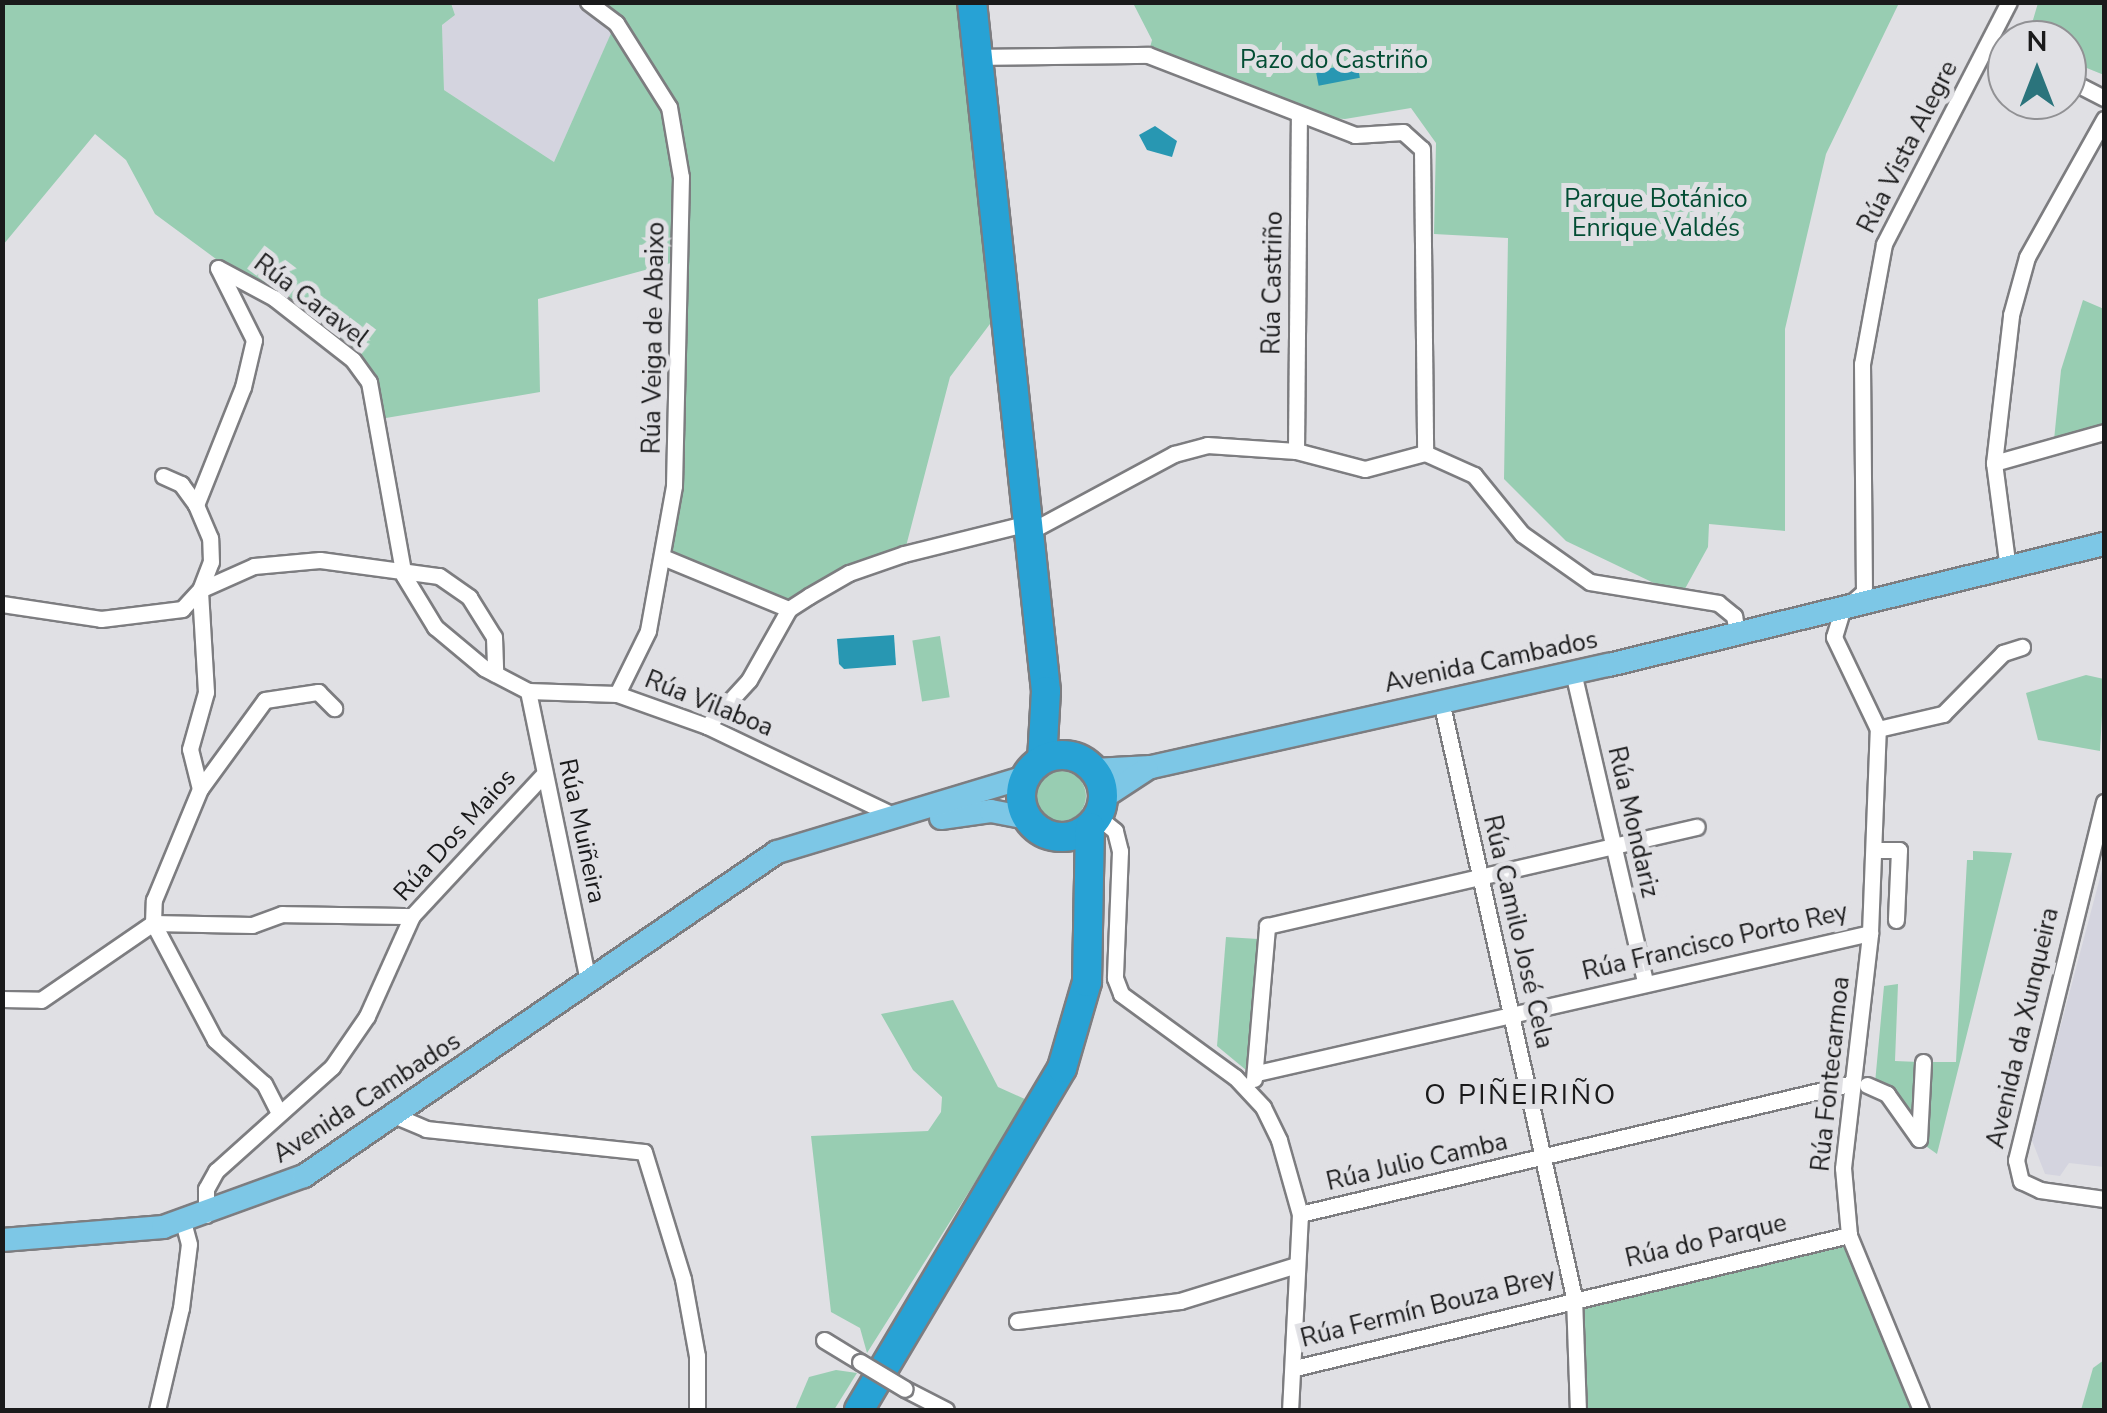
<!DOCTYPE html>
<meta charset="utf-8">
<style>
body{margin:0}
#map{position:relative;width:2107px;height:1413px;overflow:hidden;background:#e0e0e4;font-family:"Nunito Sans",sans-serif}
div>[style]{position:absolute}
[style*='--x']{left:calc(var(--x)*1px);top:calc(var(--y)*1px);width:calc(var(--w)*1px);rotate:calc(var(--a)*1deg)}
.built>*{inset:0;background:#d4d4df}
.green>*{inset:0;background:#98cdb2;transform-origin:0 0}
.round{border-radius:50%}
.water>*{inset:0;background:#2897b2;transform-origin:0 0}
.roads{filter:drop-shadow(2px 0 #7d7d80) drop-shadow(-2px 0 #7d7d80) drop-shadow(0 2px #7d7d80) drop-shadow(0 -2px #7d7d80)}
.street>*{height:15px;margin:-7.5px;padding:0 7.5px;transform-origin:7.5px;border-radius:7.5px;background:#fff}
.primary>*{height:22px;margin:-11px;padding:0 11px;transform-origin:11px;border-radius:11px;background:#7dc7e6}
.highway>*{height:28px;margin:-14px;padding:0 14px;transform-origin:14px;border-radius:14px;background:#27a2d5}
.highway>.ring{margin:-14px;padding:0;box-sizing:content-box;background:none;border:28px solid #27a2d5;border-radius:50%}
.bridges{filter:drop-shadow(2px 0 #7d7d80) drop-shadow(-2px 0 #7d7d80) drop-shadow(0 2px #7d7d80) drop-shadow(0 -2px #7d7d80)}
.street-bridge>*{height:15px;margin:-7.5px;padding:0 7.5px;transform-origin:7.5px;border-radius:7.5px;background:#fff}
span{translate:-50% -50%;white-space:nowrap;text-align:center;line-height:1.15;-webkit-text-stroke:10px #e0e0e4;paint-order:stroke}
.park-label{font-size:25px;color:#034d34}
.street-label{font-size:25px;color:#1a1a1b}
.neighbourhood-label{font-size:28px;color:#1a1a1b;letter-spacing:2.5px}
.frame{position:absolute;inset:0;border:5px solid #1a1a1b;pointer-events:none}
.north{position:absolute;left:1987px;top:20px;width:100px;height:100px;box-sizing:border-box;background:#e0e0e4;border:2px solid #919194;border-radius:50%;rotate:0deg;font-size:28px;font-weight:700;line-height:40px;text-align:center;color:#1a1a1b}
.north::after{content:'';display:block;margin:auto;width:35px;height:45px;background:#2b747c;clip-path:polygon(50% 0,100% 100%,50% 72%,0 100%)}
</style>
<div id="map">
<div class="built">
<div style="clip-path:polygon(451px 2px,587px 3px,616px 23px,554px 162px,444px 90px,442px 25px,455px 15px)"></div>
<div style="clip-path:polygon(2102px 870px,2104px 1167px,2069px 1163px,2060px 1176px,2045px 1174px,2031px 1138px)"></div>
</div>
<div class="green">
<div style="clip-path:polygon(3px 3px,451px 3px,455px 15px,442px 25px,444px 90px,554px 162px,612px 31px,588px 3px,959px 3px,1005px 304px,950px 377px,904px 554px,789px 609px,665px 558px,682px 260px,538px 299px,540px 392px,380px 419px,353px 360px,155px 214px,126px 160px,95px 134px,3px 245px)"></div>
<div style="clip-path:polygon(1133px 3px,1899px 3px,1826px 154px,1785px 329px,1785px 531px,1709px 524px,1708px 547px,1681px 596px,1566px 541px,1504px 479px,1508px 238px,1434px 234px,1436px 143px,1411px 108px,1345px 119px,1299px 116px,1148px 55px,1152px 40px)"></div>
<div style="clip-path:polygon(2038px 3px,2104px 3px,2104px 75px,2067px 60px,2067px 40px,2027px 40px)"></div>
<div style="clip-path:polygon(2083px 300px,2104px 309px,2104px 424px,2054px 440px,2061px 370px)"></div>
<div style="left:940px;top:636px;width:62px;height:28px;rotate:81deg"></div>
<div style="clip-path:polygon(2086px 675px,2104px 679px,2100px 751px,2038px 740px,2026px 693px)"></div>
<div class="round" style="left:1036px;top:771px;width:50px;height:50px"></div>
<div style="clip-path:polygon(1973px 851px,2012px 853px,1937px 1154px,1923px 1144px,1927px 1062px,1956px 1062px,1967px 860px,1973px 860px)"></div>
<div style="clip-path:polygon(1226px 937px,1258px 939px,1246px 1070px,1217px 1046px)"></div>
<div style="clip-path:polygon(1898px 984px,1895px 1061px,1919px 1062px,1915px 1131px,1875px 1083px,1884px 986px)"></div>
<div style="clip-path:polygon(953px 1000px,998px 1087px,1027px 1100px,867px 1353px,860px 1328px,831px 1312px,811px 1136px,928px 1131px,941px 1112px,942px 1097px,913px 1070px,881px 1014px)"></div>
<div style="clip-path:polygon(1849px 1235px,1921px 1410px,1578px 1410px,1574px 1297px)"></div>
<div style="clip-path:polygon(2104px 1360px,2104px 1410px,2081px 1410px,2093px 1368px)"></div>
<div style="clip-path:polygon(836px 1370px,857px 1373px,834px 1410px,795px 1410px,809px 1377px)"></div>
</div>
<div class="water">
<div style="left:1357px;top:63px;width:15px;height:42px;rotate:79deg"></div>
<div style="clip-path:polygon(1155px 126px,1177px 141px,1172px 157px,1147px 150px,1139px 135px)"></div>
<div style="clip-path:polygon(894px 635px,896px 665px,844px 669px,839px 664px,837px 639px)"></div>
</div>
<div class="roads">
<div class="street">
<div style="--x:588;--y:2;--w:35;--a:37"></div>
<div style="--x:616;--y:23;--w:99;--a:57.8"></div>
<div style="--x:669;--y:107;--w:71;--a:80.3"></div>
<div style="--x:681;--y:177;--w:309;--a:91.3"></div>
<div style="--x:674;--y:486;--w:147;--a:100.2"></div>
<div style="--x:648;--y:631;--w:70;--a:116.2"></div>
<div style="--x:979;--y:57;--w:169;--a:-0.7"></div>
<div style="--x:1148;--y:55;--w:222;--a:21.1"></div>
<div style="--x:1355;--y:135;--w:48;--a:-3.6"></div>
<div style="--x:1403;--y:132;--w:25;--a:42"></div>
<div style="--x:1422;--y:149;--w:304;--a:89.4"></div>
<div style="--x:2067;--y:79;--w:42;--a:27.2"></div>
<div style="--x:1296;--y:451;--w:335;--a:-89.5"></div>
<div style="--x:1994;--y:463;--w:114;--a:-15.7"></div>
<div style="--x:163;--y:476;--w:20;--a:24"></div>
<div style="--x:181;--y:484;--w:26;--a:54"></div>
<div style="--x:1029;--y:532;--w:165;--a:-28.3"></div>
<div style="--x:1174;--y:454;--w:34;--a:-15"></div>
<div style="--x:1207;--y:445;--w:89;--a:3.9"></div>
<div style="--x:1296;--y:451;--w:71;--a:14.6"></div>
<div style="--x:1365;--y:469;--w:62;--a:-14.9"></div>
<div style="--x:1425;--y:453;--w:54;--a:24.2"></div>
<div style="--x:1474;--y:475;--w:76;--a:50.9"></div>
<div style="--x:1522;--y:534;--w:83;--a:35.2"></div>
<div style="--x:1590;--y:582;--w:130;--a:9.3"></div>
<div style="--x:1718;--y:603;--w:21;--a:39"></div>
<div style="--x:1734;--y:616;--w:16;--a:79"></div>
<div style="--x:665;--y:558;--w:134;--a:22.4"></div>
<div style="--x:2008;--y:569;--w:107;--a:-97.5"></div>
<div style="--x:1994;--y:463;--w:149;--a:-83.4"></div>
<div style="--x:2011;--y:315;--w:60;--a:-74.6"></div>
<div style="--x:2027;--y:257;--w:158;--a:-60.8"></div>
<div style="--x:2;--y:604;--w:100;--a:8.6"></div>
<div style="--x:101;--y:619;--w:82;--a:-7"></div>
<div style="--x:182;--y:609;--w:26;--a:-47"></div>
<div style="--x:200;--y:590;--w:59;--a:-24"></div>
<div style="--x:254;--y:566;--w:66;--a:-5.2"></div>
<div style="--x:320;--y:560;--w:120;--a:7.7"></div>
<div style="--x:439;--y:576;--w:37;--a:35"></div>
<div style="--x:469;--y:597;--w:47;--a:58"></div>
<div style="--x:494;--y:637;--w:37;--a:88"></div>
<div style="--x:1573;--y:672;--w:318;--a:76.9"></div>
<div style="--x:528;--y:691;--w:297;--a:78.3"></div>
<div style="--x:1441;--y:701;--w:611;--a:77.42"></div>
<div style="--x:1574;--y:1297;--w:113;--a:88"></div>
<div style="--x:707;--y:726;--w:62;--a:-47.6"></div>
<div style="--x:749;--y:680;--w:81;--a:-60.6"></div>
<div style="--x:789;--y:609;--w:24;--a:-33"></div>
<div style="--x:809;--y:596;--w:46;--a:-29.9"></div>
<div style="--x:849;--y:573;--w:58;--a:-19.1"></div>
<div style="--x:904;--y:554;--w:128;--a:-14"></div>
<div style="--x:1878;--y:729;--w:67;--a:-13"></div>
<div style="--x:1943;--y:714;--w:86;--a:-45.5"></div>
<div style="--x:2003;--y:653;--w:20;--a:-18"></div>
<div style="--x:200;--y:789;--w:110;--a:-53.9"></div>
<div style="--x:265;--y:700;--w:54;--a:-8.6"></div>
<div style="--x:318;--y:692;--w:23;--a:45"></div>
<div style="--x:2104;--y:802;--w:369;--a:103.8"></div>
<div style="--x:2016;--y:1160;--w:22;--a:77"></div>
<div style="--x:2021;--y:1181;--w:21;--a:25"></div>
<div style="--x:2040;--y:1190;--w:65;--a:8"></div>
<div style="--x:1098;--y:817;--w:22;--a:39"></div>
<div style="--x:1115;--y:831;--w:21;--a:76"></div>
<div style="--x:1120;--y:851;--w:127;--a:92.3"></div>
<div style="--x:1115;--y:978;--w:17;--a:69"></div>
<div style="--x:1121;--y:994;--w:141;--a:36.1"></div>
<div style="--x:1235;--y:1077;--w:41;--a:47"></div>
<div style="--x:1263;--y:1107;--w:37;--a:64"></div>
<div style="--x:1279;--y:1140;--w:77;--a:74.2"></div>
<div style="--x:1300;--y:1214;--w:196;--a:92.9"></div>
<div style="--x:1874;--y:850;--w:25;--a:0"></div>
<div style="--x:1899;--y:850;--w:70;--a:92.5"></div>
<div style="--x:2;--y:999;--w:39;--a:1"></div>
<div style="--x:41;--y:1000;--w:136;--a:-34.5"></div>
<div style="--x:153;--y:923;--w:99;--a:1.2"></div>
<div style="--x:252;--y:925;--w:32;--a:-20"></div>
<div style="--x:282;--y:914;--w:130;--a:0.9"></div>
<div style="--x:1257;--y:1073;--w:629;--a:-12.86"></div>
<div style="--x:1254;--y:1079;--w:154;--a:-85.1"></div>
<div style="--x:1267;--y:926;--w:441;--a:-13"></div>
<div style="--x:1867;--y:1085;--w:22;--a:24"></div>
<div style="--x:1887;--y:1094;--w:55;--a:54.6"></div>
<div style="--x:1919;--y:1139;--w:77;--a:-87"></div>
<div style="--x:279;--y:1113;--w:33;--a:-117"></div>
<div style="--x:264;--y:1084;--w:66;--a:-138.1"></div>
<div style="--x:215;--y:1040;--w:132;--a:-117.9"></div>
<div style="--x:153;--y:923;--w:23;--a:-88"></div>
<div style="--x:154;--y:900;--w:120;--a:-67.5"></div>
<div style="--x:200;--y:789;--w:41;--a:-104"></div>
<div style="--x:190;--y:749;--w:59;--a:-74.3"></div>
<div style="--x:206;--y:692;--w:102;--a:-93.4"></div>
<div style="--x:200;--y:590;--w:30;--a:-69"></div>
<div style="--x:211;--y:562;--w:24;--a:-92"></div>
<div style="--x:210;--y:538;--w:36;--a:-113"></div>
<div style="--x:196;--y:505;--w:127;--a:-68.3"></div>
<div style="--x:243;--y:387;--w:48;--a:-76.8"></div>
<div style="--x:254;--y:340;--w:80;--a:-116.6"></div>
<div style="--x:218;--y:268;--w:64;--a:28.2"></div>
<div style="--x:274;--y:298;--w:100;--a:38.1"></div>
<div style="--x:353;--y:360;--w:27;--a:54"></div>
<div style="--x:369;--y:382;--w:197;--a:79.8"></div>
<div style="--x:404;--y:576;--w:60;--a:58.7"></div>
<div style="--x:435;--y:627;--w:64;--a:39.9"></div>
<div style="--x:484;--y:668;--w:50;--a:27.6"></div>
<div style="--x:528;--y:691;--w:89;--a:1.9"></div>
<div style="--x:617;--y:694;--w:96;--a:19.6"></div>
<div style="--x:707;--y:726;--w:208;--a:25.6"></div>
<div style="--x:396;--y:1116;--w:33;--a:23"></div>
<div style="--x:426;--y:1129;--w:219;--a:6"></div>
<div style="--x:644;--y:1152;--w:133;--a:72.9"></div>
<div style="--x:683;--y:1279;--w:78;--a:79.7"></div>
<div style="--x:697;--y:1356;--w:54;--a:90"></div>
<div style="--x:1300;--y:1214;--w:568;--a:-13.33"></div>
<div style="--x:206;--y:1215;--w:26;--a:-90"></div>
<div style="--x:206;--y:1189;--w:21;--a:-61"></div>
<div style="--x:216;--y:1171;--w:156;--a:-41.9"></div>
<div style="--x:332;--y:1067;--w:62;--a:-55.5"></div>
<div style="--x:367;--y:1016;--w:110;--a:-65.8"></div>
<div style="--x:412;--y:916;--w:191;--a:-47.1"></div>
<div style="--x:1017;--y:1321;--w:164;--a:-7"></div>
<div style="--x:1180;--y:1301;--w:121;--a:-17.2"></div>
<div style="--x:824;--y:1340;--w:42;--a:31.4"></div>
<div style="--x:1295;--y:1368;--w:570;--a:-13.5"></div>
<div style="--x:905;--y:1389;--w:46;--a:27.1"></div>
<div style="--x:157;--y:1410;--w:105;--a:-76.8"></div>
<div style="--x:181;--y:1308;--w:64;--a:-82.9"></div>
<div style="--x:189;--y:1244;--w:24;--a:-105"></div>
<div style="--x:1921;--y:1410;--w:189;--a:-112.4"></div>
<div style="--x:1849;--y:1235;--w:67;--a:-95.1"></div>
<div style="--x:1843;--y:1168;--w:237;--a:-83.4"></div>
<div style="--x:1870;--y:933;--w:204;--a:-87.8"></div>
<div style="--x:1878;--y:729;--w:102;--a:-115.6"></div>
<div style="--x:1834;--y:637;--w:27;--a:-73"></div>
<div style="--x:1842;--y:611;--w:29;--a:-41"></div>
<div style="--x:1864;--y:592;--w:228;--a:-90.5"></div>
<div style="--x:1862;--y:364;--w:122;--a:-79.6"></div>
<div style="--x:1884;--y:244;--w:272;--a:-62.7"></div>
</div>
<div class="primary">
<div style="--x:1094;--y:770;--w:57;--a:-3"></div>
<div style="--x:1151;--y:767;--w:469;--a:-12.6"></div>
<div style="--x:1609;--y:665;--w:510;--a:-13.74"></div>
<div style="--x:1104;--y:797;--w:51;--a:-33.1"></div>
<div style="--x:941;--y:818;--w:50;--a:-8"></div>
<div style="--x:991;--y:811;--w:37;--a:11"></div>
<div style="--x:2;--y:1240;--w:162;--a:-4.6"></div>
<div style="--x:163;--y:1227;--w:150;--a:-19.9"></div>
<div style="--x:304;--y:1176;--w:573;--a:-34.41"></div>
<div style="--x:777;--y:852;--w:259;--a:-16.8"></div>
</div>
<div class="highway">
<div style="--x:972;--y:2;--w:693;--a:83.87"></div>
<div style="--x:1046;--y:691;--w:69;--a:93.3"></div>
<div class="ring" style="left:1021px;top:755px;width:54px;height:54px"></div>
<div style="--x:859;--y:1410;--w:398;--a:-59.3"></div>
<div style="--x:1062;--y:1068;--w:90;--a:-73.8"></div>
<div style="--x:1087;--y:982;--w:155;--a:-88.9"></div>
</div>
</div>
<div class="bridges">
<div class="street-bridge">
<div style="--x:860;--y:1362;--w:52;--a:31"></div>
</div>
</div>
<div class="park-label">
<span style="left:1334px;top:60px">Pazo do Castriño</span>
<span style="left:1656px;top:214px">Parque Botánico<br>Enrique Valdés</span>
</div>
<div class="street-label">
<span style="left:1908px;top:147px;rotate:-63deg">Rúa Vista Alegre</span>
<span style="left:1273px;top:283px;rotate:-89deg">Rúa Castriño</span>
<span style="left:311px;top:301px;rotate:37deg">Rúa Caravel</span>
<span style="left:654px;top:338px;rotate:-89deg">Rúa Veiga de Abaixo</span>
<span style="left:1491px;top:662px;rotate:-12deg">Avenida Cambados</span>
<span style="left:709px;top:704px;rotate:22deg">Rúa Vilaboa</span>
<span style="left:1633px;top:822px;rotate:77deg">Rúa Mondariz</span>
<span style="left:582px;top:831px;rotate:78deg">Rúa Muiñeira</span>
<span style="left:455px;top:835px;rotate:-48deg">Rúa Dos Maios</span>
<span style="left:1518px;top:932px;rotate:77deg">Rúa Camilo José Cela</span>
<span style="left:1715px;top:942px;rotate:-13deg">Rúa Francisco Porto Rey</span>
<span style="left:2023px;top:1028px;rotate:-77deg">Avenida da Xunqueira</span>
<span style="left:1831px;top:1074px;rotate:-84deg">Rúa Fontecarmoa</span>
<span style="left:367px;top:1098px;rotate:-33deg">Avenida Cambados</span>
<span style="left:1417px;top:1162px;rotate:-13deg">Rúa Julio Camba</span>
<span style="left:1706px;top:1241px;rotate:-13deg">Rúa do Parque</span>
<span style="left:1428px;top:1308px;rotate:-14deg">Rúa Fermín Bouza Brey</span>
</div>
<div class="neighbourhood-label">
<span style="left:1521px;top:1095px">O PIÑEIRIÑO</span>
</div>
<div class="frame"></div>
<div class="north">N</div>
</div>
